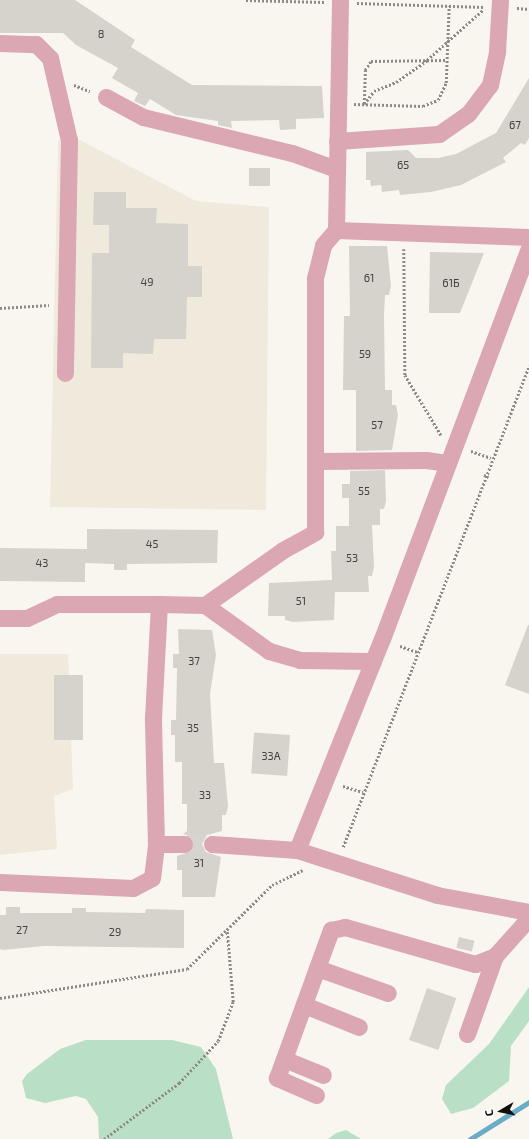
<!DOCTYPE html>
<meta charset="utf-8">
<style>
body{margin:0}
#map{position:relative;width:529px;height:1139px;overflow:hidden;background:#f9f6f0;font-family:"Exo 2",sans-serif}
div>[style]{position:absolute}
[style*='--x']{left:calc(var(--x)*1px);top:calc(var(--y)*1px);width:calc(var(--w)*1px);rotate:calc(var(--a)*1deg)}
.built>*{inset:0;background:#f0eadd}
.green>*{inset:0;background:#b9e0c6}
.stream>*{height:5px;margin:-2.5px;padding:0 2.5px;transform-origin:2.5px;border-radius:2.5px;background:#6aabc6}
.building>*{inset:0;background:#d6d3cc;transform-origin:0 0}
.minor-tunnel>*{height:17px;margin-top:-8.5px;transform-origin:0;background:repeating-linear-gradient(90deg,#d6d4ce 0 17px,transparent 0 25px)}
.path>*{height:2.5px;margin-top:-1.25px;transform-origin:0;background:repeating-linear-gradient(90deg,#8c8a86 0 2px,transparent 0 4px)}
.minor>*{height:17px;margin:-8.5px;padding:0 8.5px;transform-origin:8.5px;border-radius:8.5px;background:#daa7b2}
span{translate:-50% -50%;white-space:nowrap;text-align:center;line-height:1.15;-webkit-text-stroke:4px #fff;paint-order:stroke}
.number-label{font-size:11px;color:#43423e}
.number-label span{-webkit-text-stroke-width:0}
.north{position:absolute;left:481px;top:1091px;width:40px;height:40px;-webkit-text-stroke:3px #fff;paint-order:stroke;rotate:261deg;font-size:11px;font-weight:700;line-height:16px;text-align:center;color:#12110f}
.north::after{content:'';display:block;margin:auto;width:14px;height:18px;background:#12110f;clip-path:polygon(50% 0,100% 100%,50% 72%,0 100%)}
</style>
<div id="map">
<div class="built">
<div style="clip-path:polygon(58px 140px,80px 140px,196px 201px,269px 207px,266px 510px,50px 507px)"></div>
<div style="clip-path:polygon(0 654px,68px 654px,73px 789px,54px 796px,57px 849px,0 855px)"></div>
</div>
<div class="green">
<div style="clip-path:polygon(529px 987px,529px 1021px,511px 1046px,509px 1081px,473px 1108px,451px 1114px,442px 1099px,446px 1085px,489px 1044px)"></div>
<div style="clip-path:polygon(86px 1040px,172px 1040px,201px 1047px,216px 1069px,233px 1139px,99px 1139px,98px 1117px,86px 1099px,76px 1096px,45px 1103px,26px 1098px,22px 1081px,27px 1074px,60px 1049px)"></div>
<div style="clip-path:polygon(346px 1130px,361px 1139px,328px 1139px,336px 1133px)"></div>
</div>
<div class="stream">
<div style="--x:470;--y:1139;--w:70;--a:-32.1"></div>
</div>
<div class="building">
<div style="clip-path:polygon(0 0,75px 0,135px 40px,131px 47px,192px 85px,322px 86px,324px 118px,296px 119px,296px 129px,280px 130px,279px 120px,231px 121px,232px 128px,218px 125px,218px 121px,176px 115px,150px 99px,145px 106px,134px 101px,138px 93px,112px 78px,118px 68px,76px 45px,63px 33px,0 33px)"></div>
<div style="clip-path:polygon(529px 78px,529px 138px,525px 145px,521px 143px,503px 158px,506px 162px,461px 185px,431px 192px,400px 195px,399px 190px,382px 192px,381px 185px,371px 186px,370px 180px,366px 180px,366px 152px,408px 150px,416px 158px,438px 158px,456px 154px,496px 133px)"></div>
<div style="left:249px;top:168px;width:21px;height:18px"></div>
<div style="clip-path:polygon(94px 192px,126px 192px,126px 208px,157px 208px,156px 223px,188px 224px,188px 266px,202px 266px,202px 297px,187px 297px,186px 339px,154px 339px,153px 354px,123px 353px,123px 368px,91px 368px,92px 253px,109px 253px,109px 225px,93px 225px)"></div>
<div style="clip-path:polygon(349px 246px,387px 246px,391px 286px,389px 295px,385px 295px,384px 315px,385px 390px,392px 390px,392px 405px,396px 405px,398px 415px,392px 450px,356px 451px,356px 390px,343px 390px,344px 316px,350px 316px)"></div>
<div style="clip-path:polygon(430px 252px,484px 253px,460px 313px,429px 313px)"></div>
<div style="clip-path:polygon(385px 470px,386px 501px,384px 509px,380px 509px,380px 525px,372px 525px,374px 567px,372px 576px,368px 576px,369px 592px,335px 592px,334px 620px,293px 622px,285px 620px,285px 616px,268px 616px,269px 583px,332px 580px,331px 551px,336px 551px,336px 526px,349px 526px,349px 498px,342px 498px,342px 484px,350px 484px,350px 471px)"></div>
<div style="clip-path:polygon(87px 529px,218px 530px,217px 563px,127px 564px,127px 570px,114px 570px,114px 564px,85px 563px,85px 582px,0 581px,0 548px,87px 549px)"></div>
<div style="clip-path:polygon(528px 625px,529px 625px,529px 694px,505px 685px)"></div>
<div style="clip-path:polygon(178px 629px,212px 630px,216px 655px,210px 694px,214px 763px,224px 763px,228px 806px,226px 815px,222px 815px,222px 831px,207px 835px,202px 844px,206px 852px,221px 857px,215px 897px,182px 897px,182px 870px,177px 870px,177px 856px,189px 852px,194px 844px,189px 836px,183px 834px,187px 831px,187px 804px,182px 804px,182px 762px,175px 762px,175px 735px,171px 735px,171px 720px,176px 720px,177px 668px,173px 668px,173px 654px,179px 654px)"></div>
<div style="left:54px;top:675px;width:29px;height:65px"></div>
<div style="left:290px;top:735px;width:41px;height:36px;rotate:94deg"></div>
<div style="clip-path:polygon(6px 907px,20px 907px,20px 913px,72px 913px,72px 908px,86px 908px,86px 912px,145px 913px,146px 909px,184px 910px,184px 948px,44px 946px,3px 950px,0 949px,0 915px,6px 915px)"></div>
<div style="left:459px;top:937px;width:16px;height:11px;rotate:14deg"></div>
<div style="left:427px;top:988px;width:31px;height:55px;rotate:19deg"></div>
</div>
<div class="minor-tunnel">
<div style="--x:184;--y:844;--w:28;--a:0"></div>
</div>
<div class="path">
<div style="--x:246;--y:0;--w:78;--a:1.5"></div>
<div style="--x:357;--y:3;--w:127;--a:1.8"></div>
<div style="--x:517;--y:8;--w:12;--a:5"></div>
<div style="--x:74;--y:85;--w:17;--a:21"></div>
<div style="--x:354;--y:104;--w:69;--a:1.7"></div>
<div style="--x:423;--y:106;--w:16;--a:-22"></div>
<div style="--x:438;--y:100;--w:19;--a:-65"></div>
<div style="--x:446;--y:83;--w:77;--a:-87.8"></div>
<div style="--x:364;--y:104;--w:16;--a:-52"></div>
<div style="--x:374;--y:91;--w:24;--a:-22"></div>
<div style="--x:396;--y:82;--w:38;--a:-35"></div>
<div style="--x:427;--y:60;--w:75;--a:-41.8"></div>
<div style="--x:364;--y:104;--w:34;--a:-88"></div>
<div style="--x:365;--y:70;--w:11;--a:-56"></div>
<div style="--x:371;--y:61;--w:76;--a:-0.8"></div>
<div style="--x:404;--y:249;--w:126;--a:89.5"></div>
<div style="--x:405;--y:375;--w:70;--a:59"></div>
<div style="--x:0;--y:308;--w:49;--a:-3.5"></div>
<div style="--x:471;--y:451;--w:21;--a:19"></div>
<div style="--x:484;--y:475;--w:5;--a:22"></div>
<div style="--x:400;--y:646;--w:18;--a:19"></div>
<div style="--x:343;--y:786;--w:21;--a:17"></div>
<div style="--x:343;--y:847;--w:516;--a:-68.86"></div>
<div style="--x:0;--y:998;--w:189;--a:-8.8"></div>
<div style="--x:187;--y:969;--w:120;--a:-44.7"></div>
<div style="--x:272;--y:885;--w:34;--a:-26"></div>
<div style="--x:104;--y:1139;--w:94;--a:-36.7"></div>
<div style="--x:179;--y:1083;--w:57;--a:-47.1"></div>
<div style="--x:218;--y:1041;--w:42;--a:-69"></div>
<div style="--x:233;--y:1002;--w:71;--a:-94.8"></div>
</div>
<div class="minor">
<div style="--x:0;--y:43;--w:36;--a:2"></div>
<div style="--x:36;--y:44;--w:20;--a:45"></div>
<div style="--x:50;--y:58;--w:84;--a:77"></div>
<div style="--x:69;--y:140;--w:233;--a:91"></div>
<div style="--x:106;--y:97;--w:42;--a:28.4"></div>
<div style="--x:143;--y:117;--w:153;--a:13.6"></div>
<div style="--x:292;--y:153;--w:47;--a:20"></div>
<div style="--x:337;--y:141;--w:102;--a:-3.9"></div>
<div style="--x:439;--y:134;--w:35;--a:-35"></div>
<div style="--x:468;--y:114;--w:36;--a:-53"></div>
<div style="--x:490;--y:85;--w:35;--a:-78"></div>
<div style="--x:497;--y:51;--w:51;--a:-86.6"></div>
<div style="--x:336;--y:230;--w:193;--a:2.1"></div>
<div style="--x:316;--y:461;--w:110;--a:-0.5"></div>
<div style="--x:426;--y:460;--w:21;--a:8"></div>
<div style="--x:205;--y:605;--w:79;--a:35.7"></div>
<div style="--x:269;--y:651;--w:32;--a:16"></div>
<div style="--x:300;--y:660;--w:73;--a:0.8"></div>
<div style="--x:0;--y:618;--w:27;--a:0"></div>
<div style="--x:27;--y:618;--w:33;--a:-25"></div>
<div style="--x:57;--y:604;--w:102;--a:0"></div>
<div style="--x:156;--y:844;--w:126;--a:-91.4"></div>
<div style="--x:153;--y:718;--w:114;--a:-87"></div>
<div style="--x:159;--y:604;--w:46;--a:1.2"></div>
<div style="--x:205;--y:605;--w:95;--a:-35.2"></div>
<div style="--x:283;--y:550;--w:37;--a:-29"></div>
<div style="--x:315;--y:532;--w:254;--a:-90"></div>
<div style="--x:315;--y:278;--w:34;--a:-76"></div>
<div style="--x:323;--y:245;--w:20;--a:-49"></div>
<div style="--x:336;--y:230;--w:230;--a:-89"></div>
<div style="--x:212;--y:844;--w:85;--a:4"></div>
<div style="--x:297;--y:850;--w:147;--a:17.8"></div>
<div style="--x:437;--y:895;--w:94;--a:10.5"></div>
<div style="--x:297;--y:850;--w:227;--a:-68.1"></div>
<div style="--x:382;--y:639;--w:418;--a:-69.4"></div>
<div style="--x:0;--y:882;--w:133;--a:2.6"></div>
<div style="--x:133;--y:888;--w:21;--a:-28"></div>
<div style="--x:152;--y:878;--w:34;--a:-83"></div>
<div style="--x:156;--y:844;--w:28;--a:0"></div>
<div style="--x:317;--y:968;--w:75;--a:19.4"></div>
<div style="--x:304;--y:1005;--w:59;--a:21.8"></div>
<div style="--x:467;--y:1034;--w:83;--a:-70.3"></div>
<div style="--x:495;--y:956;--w:51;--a:-48.2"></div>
<div style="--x:284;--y:1059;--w:42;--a:22.3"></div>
<div style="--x:316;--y:1095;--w:43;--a:-156.4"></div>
<div style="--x:277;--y:1078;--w:158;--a:-70"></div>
<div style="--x:331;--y:930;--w:14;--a:-12"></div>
<div style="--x:345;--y:927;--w:135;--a:15.9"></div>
<div style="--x:475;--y:964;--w:22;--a:-22"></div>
</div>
<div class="number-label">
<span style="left:101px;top:34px">8</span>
<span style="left:515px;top:125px">67</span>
<span style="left:403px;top:165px">65</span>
<span style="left:369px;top:278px">61</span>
<span style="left:147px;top:282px">49</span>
<span style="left:451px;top:283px">61Б</span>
<span style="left:365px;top:354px">59</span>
<span style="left:377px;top:425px">57</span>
<span style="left:364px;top:491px">55</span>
<span style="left:152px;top:544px">45</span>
<span style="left:352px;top:558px">53</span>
<span style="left:42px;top:563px">43</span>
<span style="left:301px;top:601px">51</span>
<span style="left:194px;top:661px">37</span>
<span style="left:193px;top:728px">35</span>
<span style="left:271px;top:756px">33А</span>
<span style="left:205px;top:795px">33</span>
<span style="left:199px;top:863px">31</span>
<span style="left:22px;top:930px">27</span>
<span style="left:115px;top:932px">29</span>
</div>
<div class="north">С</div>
</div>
